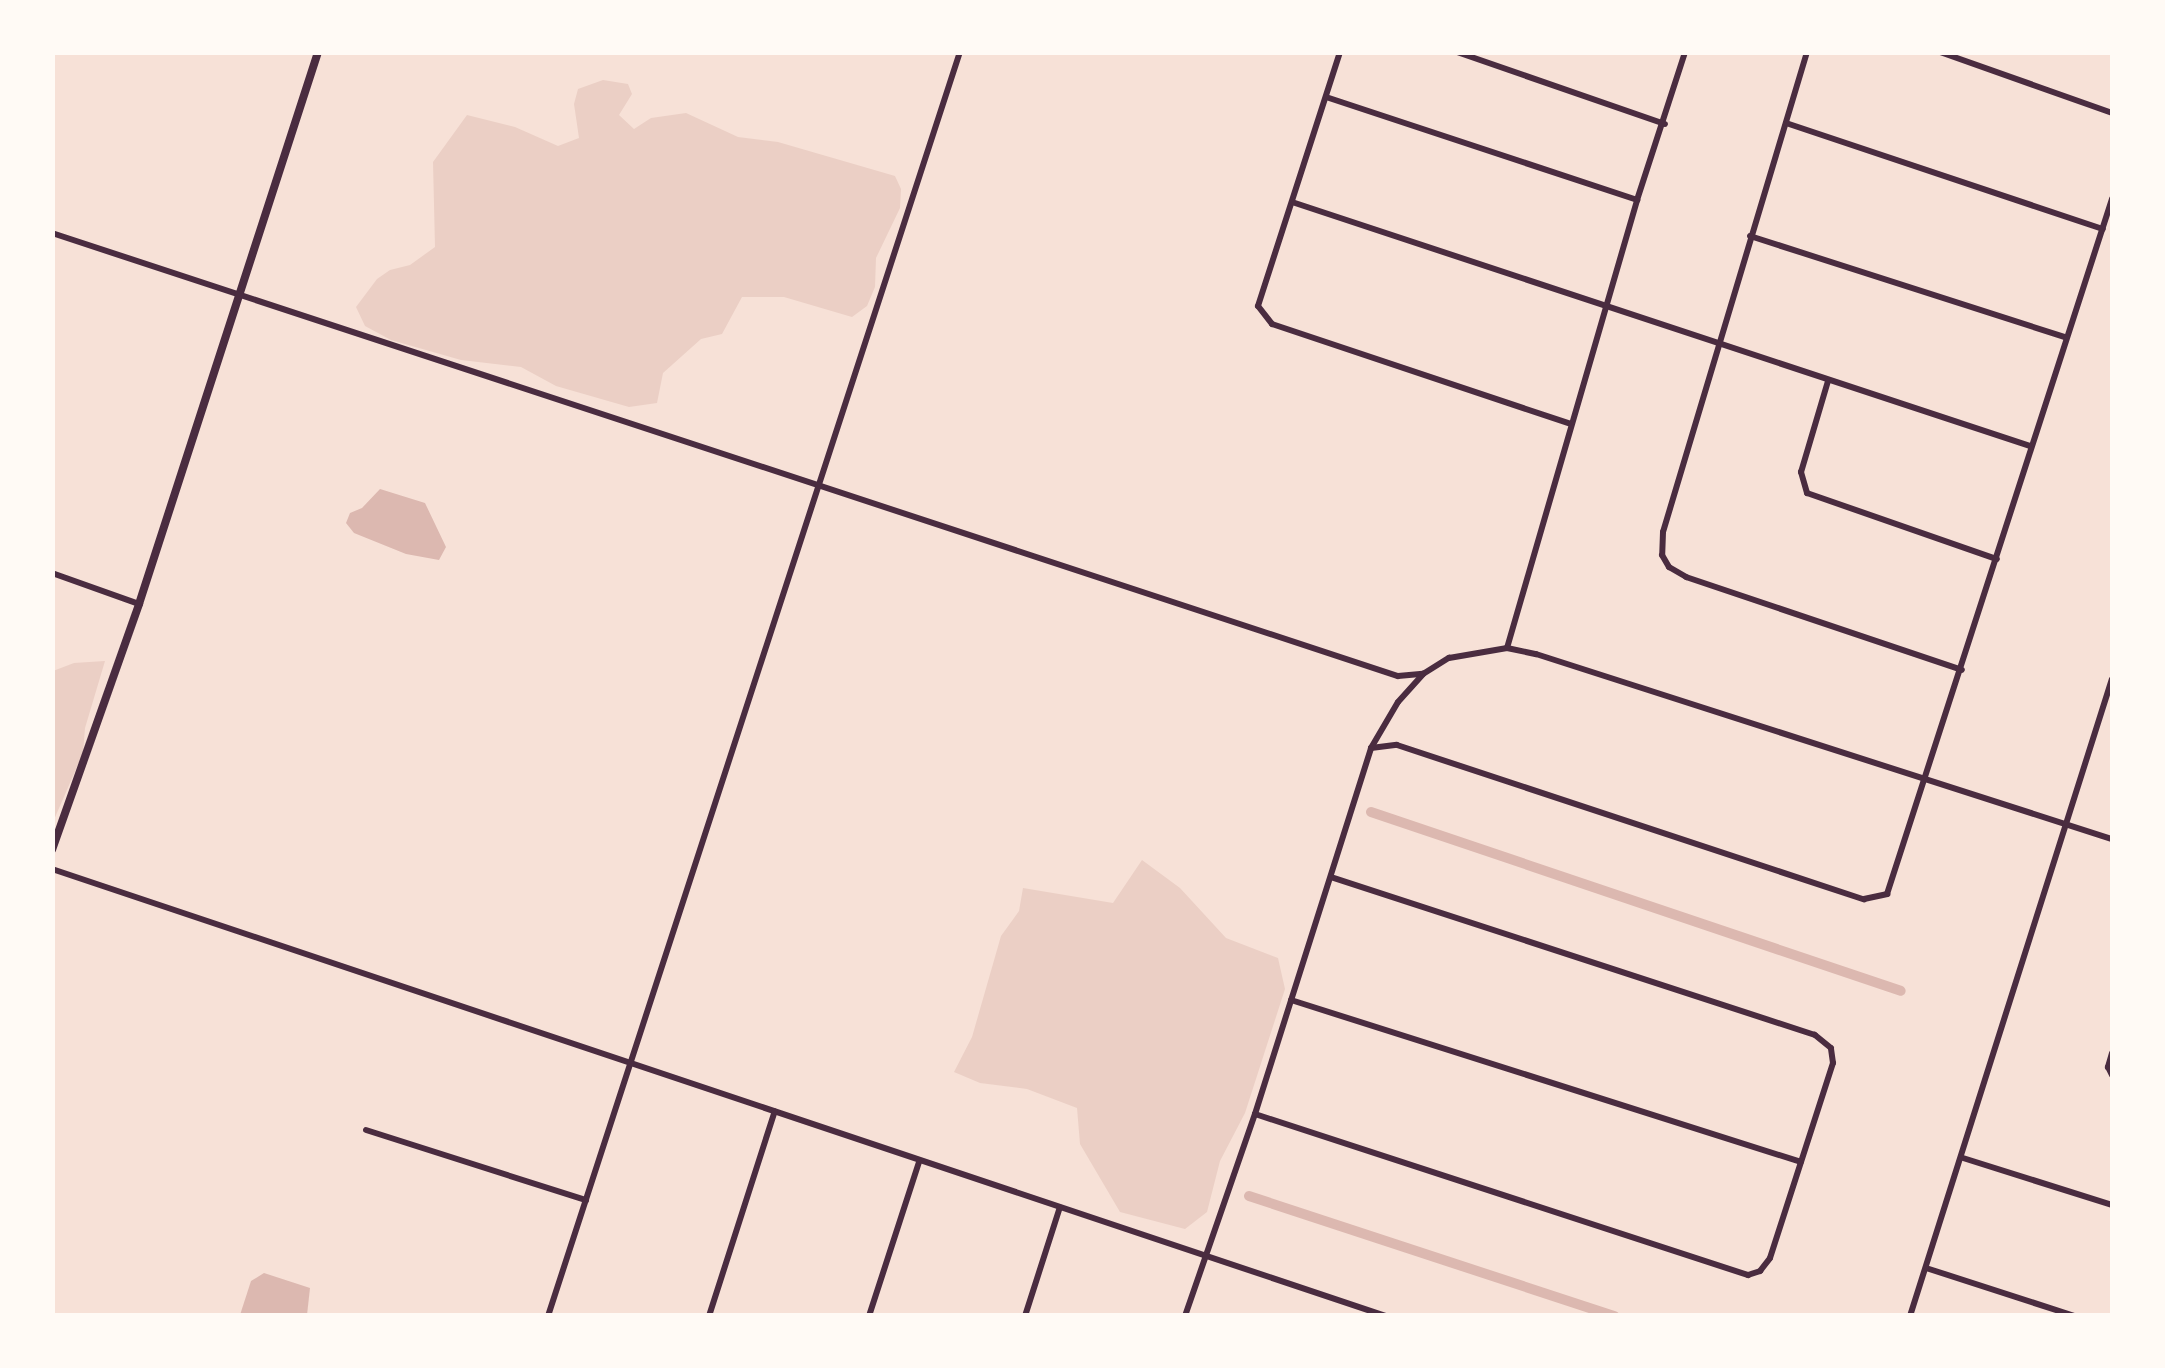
<!DOCTYPE html>
<style>
body{margin:0}
#map{position:relative;width:2165px;height:1368px;overflow:hidden;background:#f7e1d7;font-family:"Playfair Display",serif}
div>[style]{position:absolute}
[style*='--x']{left:calc(var(--x)*1px);top:calc(var(--y)*1px);width:calc(var(--w)*1px);rotate:calc(var(--a)*1deg)}
.green>*{inset:0;background:#ebcfc5}
.water>*{inset:0;background:#dcb8b0}
.canal>*{height:10px;margin:-5px;padding:0 5px;transform-origin:5px;border-radius:5px;background:#dcb8b0}
.minor>*{height:6px;margin:-3px;padding:0 3px;transform-origin:3px;border-radius:3px;background:#4a2c40}
.tertiary>*{height:8px;margin:-4px;padding:0 4px;transform-origin:4px;border-radius:4px;background:#4a2c40}
span{translate:-50% -50%;white-space:nowrap;text-align:center;line-height:1.15;-webkit-text-stroke:8px #fffaf5;paint-order:stroke}
.frame{position:absolute;inset:0;border:55px solid #fffaf5;pointer-events:none}
</style>
<div id="map">
<div class="green">
<div style="clip-path:polygon(603px 80px,628px 84px,632px 94px,619px 115px,634px 129px,651px 118px,686px 113px,738px 137px,778px 142px,895px 176px,901px 189px,900px 208px,876px 258px,875px 287px,867px 306px,852px 317px,784px 297px,742px 297px,722px 334px,701px 339px,663px 373px,657px 403px,629px 407px,556px 386px,521px 367px,461px 360px,391px 340px,365px 326px,356px 307px,377px 279px,390px 270px,410px 265px,435px 247px,433px 162px,467px 115px,515px 127px,558px 146px,579px 138px,574px 104px,578px 89px)"></div>
<div style="clip-path:polygon(105px 661px,85px 728px,83px 753px,53px 822px,53px 671px,74px 663px)"></div>
<div style="clip-path:polygon(1142px 860px,1180px 888px,1226px 938px,1278px 958px,1285px 989px,1245px 1113px,1220px 1161px,1207px 1212px,1185px 1229px,1120px 1212px,1080px 1144px,1077px 1108px,1027px 1089px,980px 1083px,954px 1072px,972px 1037px,1001px 936px,1019px 911px,1023px 888px,1113px 903px)"></div>
</div>
<div class="water">
<div style="clip-path:polygon(380px 489px,425px 503px,446px 547px,439px 560px,406px 554px,354px 533px,346px 523px,350px 513px,362px 508px)"></div>
<div style="clip-path:polygon(264px 1273px,310px 1288px,307px 1315px,240px 1315px,251px 1281px)"></div>
</div>
<div class="canal">
<div style="--x:1371;--y:812;--w:559;--a:18.66"></div>
<div style="--x:1249;--y:1196;--w:385;--a:18.2"></div>
</div>
<div class="minor">
<div style="--x:1340;--y:52;--w:267;--a:107.9"></div>
<div style="--x:1258;--y:306;--w:23;--a:52"></div>
<div style="--x:1272;--y:324;--w:315;--a:18.5"></div>
<div style="--x:1457;--y:52;--w:220;--a:19.1"></div>
<div style="--x:1807;--y:52;--w:501;--a:106.7"></div>
<div style="--x:1663;--y:532;--w:23;--a:92"></div>
<div style="--x:1662;--y:555;--w:14;--a:60"></div>
<div style="--x:1669;--y:567;--w:20;--a:30"></div>
<div style="--x:1686;--y:577;--w:291;--a:18.6"></div>
<div style="--x:1940;--y:52;--w:182;--a:19.5"></div>
<div style="--x:1326;--y:97;--w:328;--a:18.3"></div>
<div style="--x:1786;--y:123;--w:334;--a:18.5"></div>
<div style="--x:1292;--y:202;--w:777;--a:18.3"></div>
<div style="--x:52;--y:233;--w:1417;--a:18.22"></div>
<div style="--x:1398;--y:676;--w:25;--a:-5"></div>
<div style="--x:1750;--y:236;--w:330;--a:17.8"></div>
<div style="--x:1828;--y:381;--w:95;--a:106.5"></div>
<div style="--x:1801;--y:472;--w:22;--a:74"></div>
<div style="--x:1807;--y:493;--w:201;--a:19.2"></div>
<div style="--x:52;--y:573;--w:92;--a:19.6"></div>
<div style="--x:1507;--y:648;--w:466;--a:-73.8"></div>
<div style="--x:1637;--y:200;--w:156;--a:-72"></div>
<div style="--x:1371;--y:748;--w:26;--a:-7"></div>
<div style="--x:1397;--y:745;--w:492;--a:18.3"></div>
<div style="--x:1864;--y:899;--w:24;--a:-12"></div>
<div style="--x:1887;--y:894;--w:731;--a:-72.06"></div>
<div style="--x:52;--y:869;--w:1407;--a:18.53"></div>
<div style="--x:1291;--y:1000;--w:535;--a:17.62"></div>
<div style="--x:2112;--y:1053;--w:15;--a:106"></div>
<div style="--x:2108;--y:1067;--w:9;--a:63"></div>
<div style="--x:1255;--y:1114;--w:519;--a:18.09"></div>
<div style="--x:1748;--y:1275;--w:13;--a:-18"></div>
<div style="--x:1760;--y:1271;--w:16;--a:-52"></div>
<div style="--x:1770;--y:1258;--w:205;--a:-72.1"></div>
<div style="--x:1833;--y:1063;--w:15;--a:-98"></div>
<div style="--x:1831;--y:1048;--w:21;--a:-141"></div>
<div style="--x:1815;--y:1035;--w:509;--a:-161.92"></div>
<div style="--x:366;--y:1130;--w:231;--a:17.7"></div>
<div style="--x:1963;--y:1158;--w:156;--a:17.5"></div>
<div style="--x:1926;--y:1268;--w:157;--a:17.9"></div>
<div style="--x:548;--y:1316;--w:1329;--a:-71.95"></div>
<div style="--x:709;--y:1316;--w:215;--a:-72.2"></div>
<div style="--x:869;--y:1316;--w:162;--a:-72"></div>
<div style="--x:1025;--y:1316;--w:114;--a:-72.2"></div>
<div style="--x:1185;--y:1316;--w:214;--a:-70.9"></div>
<div style="--x:1255;--y:1114;--w:384;--a:-72.4"></div>
<div style="--x:1371;--y:748;--w:53;--a:-59.6"></div>
<div style="--x:1398;--y:702;--w:38;--a:-48"></div>
<div style="--x:1423;--y:674;--w:31;--a:-32"></div>
<div style="--x:1449;--y:658;--w:59;--a:-9.8"></div>
<div style="--x:1507;--y:648;--w:30;--a:12"></div>
<div style="--x:1536;--y:654;--w:605;--a:17.81"></div>
<div style="--x:1910;--y:1316;--w:668;--a:-72.41"></div>
</div>
<div class="tertiary">
<div style="--x:52;--y:850;--w:261;--a:-70.5"></div>
<div style="--x:139;--y:604;--w:580;--a:-72.03"></div>
</div>
<div class="frame"></div>
</div>
